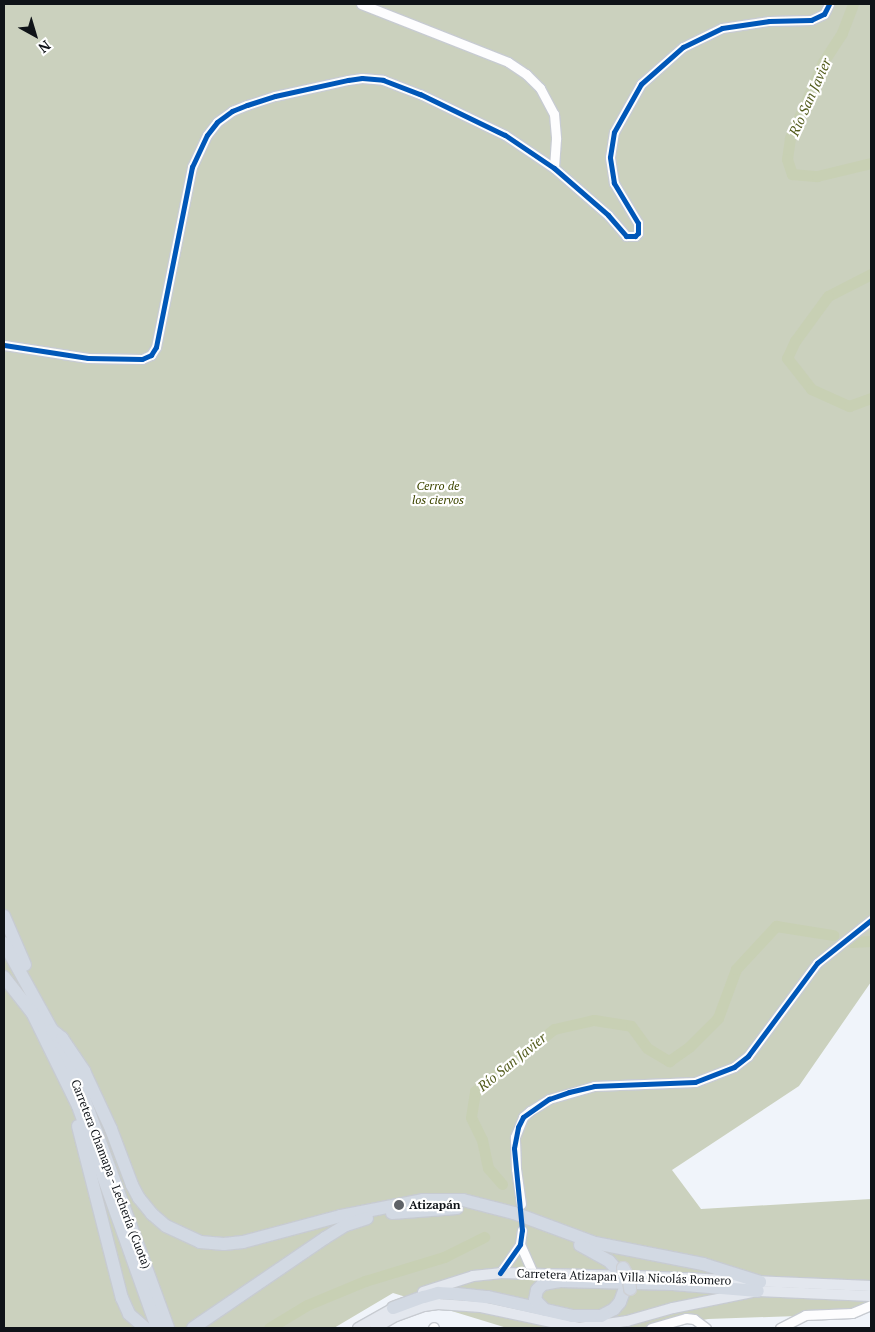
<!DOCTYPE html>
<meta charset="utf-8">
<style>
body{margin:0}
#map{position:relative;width:875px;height:1332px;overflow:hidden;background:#f0f4fa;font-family:"PT Serif",serif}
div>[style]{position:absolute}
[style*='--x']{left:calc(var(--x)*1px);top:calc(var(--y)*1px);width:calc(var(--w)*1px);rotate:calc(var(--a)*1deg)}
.forest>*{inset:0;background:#cbd1be}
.river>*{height:11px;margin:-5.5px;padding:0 5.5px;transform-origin:5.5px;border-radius:5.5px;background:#c8d0b4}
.roads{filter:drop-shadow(1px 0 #c7cbd1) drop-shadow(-1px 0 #c7cbd1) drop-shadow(0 1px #c7cbd1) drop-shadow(0 -1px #c7cbd1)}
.minor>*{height:9px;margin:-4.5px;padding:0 4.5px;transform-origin:4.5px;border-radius:4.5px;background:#fdfdfe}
.major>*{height:10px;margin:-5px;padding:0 5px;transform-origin:5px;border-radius:5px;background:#e3e7ee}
.highway>*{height:12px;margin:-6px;padding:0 6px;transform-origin:6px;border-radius:6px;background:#d2d9e3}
.bridges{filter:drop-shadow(1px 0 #ced0d4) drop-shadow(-1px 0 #ced0d4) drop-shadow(0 1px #ced0d4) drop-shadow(0 -1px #ced0d4)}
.highway-bridge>*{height:12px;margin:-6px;padding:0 6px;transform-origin:6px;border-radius:6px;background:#d2d9e3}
.cycleway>*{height:5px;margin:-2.5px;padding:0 2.5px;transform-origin:2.5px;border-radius:2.5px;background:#0057b8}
.dots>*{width:14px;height:14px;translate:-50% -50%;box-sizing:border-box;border:2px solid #fff;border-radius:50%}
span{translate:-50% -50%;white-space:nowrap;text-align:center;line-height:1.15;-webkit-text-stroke:4.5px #fff;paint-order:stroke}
.park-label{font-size:12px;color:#3e4600;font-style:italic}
.street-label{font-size:12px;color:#0f1318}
.poi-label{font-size:12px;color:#0f1318;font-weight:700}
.left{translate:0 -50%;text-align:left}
.water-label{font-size:14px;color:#545d1e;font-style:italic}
.frame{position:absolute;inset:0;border:5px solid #0f1318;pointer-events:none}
.north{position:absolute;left:10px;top:10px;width:50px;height:50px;-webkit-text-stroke:4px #fff;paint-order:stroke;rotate:141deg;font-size:14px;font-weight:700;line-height:20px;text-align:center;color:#0f1318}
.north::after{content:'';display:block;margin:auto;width:18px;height:22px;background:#0f1318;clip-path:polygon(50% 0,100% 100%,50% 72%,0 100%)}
</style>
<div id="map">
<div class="forest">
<div style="clip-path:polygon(4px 4px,871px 4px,871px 982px,799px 1086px,672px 1170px,701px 1209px,871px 1199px,871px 1308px,825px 1315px,708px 1319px,660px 1328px,507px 1328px,393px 1293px,334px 1328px,4px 1328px)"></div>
</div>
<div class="river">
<div style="--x:853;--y:4;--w:31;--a:111"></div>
<div style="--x:842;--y:33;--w:35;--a:123"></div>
<div style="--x:823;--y:62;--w:83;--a:113.5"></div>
<div style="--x:790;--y:138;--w:21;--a:98"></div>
<div style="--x:787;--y:159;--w:16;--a:72"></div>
<div style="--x:792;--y:174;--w:25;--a:5"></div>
<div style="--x:817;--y:176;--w:56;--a:-13.5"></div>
<div style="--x:871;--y:274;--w:48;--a:152.9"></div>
<div style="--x:828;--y:296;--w:56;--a:126.3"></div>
<div style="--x:795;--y:341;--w:19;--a:115"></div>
<div style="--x:787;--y:358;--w:39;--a:52"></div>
<div style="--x:811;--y:389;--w:42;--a:24.1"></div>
<div style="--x:849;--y:406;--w:23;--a:-20"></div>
<div style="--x:851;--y:942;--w:20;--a:-3"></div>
<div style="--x:502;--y:1184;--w:21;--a:-131"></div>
<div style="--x:488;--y:1168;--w:29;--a:-102"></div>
<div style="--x:482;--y:1140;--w:25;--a:-116"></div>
<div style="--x:471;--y:1117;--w:26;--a:-81"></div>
<div style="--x:475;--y:1091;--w:100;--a:-38.1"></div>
<div style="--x:554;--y:1029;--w:41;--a:-12.7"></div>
<div style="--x:594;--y:1020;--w:37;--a:9"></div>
<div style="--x:631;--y:1026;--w:27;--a:54"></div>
<div style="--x:647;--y:1048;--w:26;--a:31"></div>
<div style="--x:669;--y:1061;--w:24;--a:-35"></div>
<div style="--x:689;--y:1047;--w:41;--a:-45"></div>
<div style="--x:718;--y:1018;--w:52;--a:-69.8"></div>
<div style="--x:736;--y:969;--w:59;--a:-47.1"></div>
<div style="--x:776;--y:926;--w:58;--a:9"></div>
<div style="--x:269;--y:1328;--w:44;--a:-31.2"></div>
<div style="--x:307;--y:1305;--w:63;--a:-22.5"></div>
<div style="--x:365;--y:1281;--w:83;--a:-16.9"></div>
<div style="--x:444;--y:1257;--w:45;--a:-26.6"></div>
</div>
<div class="roads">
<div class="minor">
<div style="--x:361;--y:4;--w:158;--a:21.5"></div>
<div style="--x:508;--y:62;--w:22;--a:34"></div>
<div style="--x:526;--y:74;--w:20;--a:45"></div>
<div style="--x:540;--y:88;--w:30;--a:62"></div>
<div style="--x:554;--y:114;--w:25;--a:85"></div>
<div style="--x:556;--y:139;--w:29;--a:94"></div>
<div style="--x:4;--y:345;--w:85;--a:8.8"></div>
<div style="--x:88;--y:358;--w:54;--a:1.1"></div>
<div style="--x:142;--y:359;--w:10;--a:-24"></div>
<div style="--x:151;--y:355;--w:9;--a:-58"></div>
<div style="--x:156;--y:347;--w:184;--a:-78.7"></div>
<div style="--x:192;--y:167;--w:35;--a:-65"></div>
<div style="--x:207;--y:135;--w:16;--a:-52"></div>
<div style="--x:217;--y:122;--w:19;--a:-36"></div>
<div style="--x:232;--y:111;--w:16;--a:-22"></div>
<div style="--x:247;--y:105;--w:29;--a:-18"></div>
<div style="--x:275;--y:96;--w:75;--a:-12.4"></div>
<div style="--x:348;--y:80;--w:14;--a:-8"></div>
<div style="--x:362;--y:78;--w:21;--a:5"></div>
<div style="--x:383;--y:80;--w:40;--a:21"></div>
<div style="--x:420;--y:94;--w:94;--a:25.8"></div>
<div style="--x:505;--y:135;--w:59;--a:34"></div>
<div style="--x:554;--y:168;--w:72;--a:41"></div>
<div style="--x:608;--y:215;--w:28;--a:49"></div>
<div style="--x:626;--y:236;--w:9;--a:0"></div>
<div style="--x:635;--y:236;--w:4;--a:-45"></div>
<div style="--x:638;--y:233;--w:10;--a:-90"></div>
<div style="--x:638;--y:223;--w:47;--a:-121"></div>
<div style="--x:614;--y:183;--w:26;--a:-99"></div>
<div style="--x:610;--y:157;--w:25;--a:-81"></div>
<div style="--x:614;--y:132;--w:55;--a:-60.6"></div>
<div style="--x:641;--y:84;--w:56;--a:-41.4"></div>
<div style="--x:683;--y:47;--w:43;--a:-26"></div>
<div style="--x:722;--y:28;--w:48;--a:-8.5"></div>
<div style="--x:769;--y:21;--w:42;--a:-1.4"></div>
<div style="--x:811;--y:20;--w:14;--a:-25"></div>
<div style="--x:824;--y:14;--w:11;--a:-63"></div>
<div style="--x:521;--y:1204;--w:35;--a:-98"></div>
<div style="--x:516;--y:1169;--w:32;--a:-92"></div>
<div style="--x:515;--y:1137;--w:22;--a:-68"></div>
<div style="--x:523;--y:1117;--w:9;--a:-41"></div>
<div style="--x:530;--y:1111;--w:22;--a:-32"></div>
<div style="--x:549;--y:1099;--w:47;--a:-16.1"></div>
<div style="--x:594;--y:1086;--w:101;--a:-2.3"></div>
<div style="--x:695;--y:1082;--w:42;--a:-21"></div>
<div style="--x:734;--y:1067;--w:18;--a:-38"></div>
<div style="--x:748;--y:1056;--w:116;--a:-53.4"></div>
<div style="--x:817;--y:963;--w:69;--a:-38.5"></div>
<div style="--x:520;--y:1244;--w:32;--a:66"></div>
<div style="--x:500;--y:1273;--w:35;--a:-55"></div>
<div style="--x:520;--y:1244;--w:14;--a:-82"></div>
<div style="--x:433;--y:1328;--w:1;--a:-45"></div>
<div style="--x:651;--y:1328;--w:36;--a:-16"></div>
<div style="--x:686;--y:1318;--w:8;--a:7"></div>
<div style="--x:694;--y:1319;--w:15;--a:37"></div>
<div style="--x:780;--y:1328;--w:28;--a:-27"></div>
<div style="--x:805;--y:1315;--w:47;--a:-2.4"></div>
<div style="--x:852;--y:1313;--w:21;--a:-23"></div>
</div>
<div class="major">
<div style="--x:423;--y:1292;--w:52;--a:-17.7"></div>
<div style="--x:473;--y:1276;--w:27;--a:-6"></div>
<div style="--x:500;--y:1273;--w:134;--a:1.3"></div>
<div style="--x:634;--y:1276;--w:237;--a:2.4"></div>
<div style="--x:358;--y:1328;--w:47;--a:-29.3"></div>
<div style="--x:375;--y:1328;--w:24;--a:-30"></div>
<div style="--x:396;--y:1316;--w:30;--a:-20"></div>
<div style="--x:424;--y:1306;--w:14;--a:-8"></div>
<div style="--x:438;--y:1304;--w:43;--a:4"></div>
<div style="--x:481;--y:1307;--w:100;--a:12.1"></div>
<div style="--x:579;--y:1328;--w:49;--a:-8.3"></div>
<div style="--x:627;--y:1321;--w:48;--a:-15.8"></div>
<div style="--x:673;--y:1308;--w:87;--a:-11.3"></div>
<div style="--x:758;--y:1291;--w:113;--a:2.5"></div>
</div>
<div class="highway">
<div style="--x:4;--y:916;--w:53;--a:66.8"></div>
<div style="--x:4;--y:943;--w:99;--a:61.1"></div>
<div style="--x:52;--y:1030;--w:75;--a:64.8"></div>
<div style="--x:84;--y:1098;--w:245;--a:69.9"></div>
<div style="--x:4;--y:977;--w:48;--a:51.7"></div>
<div style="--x:31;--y:1010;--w:107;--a:63.9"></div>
<div style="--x:78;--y:1106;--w:236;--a:70.4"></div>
<div style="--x:52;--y:1030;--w:13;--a:39"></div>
<div style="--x:62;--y:1038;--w:40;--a:56"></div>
<div style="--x:84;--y:1071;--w:64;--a:65"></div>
<div style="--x:111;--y:1129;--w:60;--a:69.4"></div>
<div style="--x:132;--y:1185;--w:15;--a:62"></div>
<div style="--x:139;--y:1198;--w:21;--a:51"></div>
<div style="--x:152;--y:1214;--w:18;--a:41"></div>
<div style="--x:166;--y:1226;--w:38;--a:25"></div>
<div style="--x:200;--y:1242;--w:24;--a:5"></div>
<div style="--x:224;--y:1244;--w:19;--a:-6"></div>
<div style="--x:243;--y:1242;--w:101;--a:-14.9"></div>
<div style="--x:341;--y:1216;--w:84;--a:-11"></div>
<div style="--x:423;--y:1200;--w:40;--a:0"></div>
<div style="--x:463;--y:1200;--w:53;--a:14.3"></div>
<div style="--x:514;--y:1213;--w:86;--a:20.3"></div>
<div style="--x:595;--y:1243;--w:110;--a:11"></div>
<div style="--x:703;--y:1264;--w:60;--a:17.5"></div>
<div style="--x:78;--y:1126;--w:178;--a:75.7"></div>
<div style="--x:122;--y:1298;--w:17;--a:66"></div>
<div style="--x:129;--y:1314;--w:21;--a:41"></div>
<div style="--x:392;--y:1213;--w:65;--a:-4.4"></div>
<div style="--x:580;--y:1245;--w:33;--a:29"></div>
<div style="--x:609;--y:1261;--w:12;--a:48"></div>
<div style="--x:393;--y:1308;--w:33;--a:-20"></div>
<div style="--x:424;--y:1297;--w:15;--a:-16"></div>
<div style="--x:438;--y:1293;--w:19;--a:3"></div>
<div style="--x:457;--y:1294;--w:31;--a:6"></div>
<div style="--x:488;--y:1297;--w:86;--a:12.7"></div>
<div style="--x:572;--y:1316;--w:29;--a:0"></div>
<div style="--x:601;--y:1316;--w:15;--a:-28"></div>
<div style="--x:614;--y:1309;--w:9;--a:-49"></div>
<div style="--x:620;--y:1302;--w:15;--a:-70"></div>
<div style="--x:545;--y:1310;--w:14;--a:-135"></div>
<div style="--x:535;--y:1300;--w:10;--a:-79"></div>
<div style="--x:537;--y:1290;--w:8;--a:-45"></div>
<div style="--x:543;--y:1284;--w:17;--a:-10"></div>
<div style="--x:560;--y:1281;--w:113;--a:1.5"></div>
<div style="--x:673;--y:1284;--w:85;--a:4.7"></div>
<div style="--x:193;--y:1328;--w:160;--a:-34.3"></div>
<div style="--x:325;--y:1238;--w:25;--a:-32"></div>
<div style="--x:346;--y:1225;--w:22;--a:-18"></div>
</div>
</div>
<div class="bridges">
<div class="highway-bridge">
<div style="--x:623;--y:1268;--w:13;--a:61"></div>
<div style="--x:629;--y:1279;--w:10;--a:84"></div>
</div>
</div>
<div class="cycleway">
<div style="--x:4;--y:345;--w:85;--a:8.8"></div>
<div style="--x:88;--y:358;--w:54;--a:1.1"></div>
<div style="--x:142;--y:359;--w:10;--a:-24"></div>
<div style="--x:151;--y:355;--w:9;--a:-58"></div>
<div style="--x:156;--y:347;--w:184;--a:-78.7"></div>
<div style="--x:192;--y:167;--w:35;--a:-65"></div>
<div style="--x:207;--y:135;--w:16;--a:-52"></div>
<div style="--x:217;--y:122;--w:19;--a:-36"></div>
<div style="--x:232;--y:111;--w:16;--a:-22"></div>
<div style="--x:247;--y:105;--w:29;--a:-18"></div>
<div style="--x:275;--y:96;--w:75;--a:-12.4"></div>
<div style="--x:348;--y:80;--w:14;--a:-8"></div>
<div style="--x:362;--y:78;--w:21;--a:5"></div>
<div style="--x:383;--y:80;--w:40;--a:21"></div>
<div style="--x:420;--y:94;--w:94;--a:25.8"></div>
<div style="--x:505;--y:135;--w:59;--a:34"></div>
<div style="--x:554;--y:168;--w:72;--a:41"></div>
<div style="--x:608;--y:215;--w:28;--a:49"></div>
<div style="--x:626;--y:236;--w:9;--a:0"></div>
<div style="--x:635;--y:236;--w:4;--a:-45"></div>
<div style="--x:638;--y:233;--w:10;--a:-90"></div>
<div style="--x:638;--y:223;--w:47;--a:-121"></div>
<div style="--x:614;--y:183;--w:26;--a:-99"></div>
<div style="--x:610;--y:157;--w:25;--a:-81"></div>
<div style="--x:614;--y:132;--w:55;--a:-60.6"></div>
<div style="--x:641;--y:84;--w:56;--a:-41.4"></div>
<div style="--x:683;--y:47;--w:43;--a:-26"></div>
<div style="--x:722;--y:28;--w:48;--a:-8.5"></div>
<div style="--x:769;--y:21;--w:42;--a:-1.4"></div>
<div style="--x:811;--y:20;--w:14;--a:-25"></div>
<div style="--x:824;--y:14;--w:11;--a:-63"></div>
<div style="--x:500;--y:1273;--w:35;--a:-55"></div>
<div style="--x:520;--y:1244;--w:14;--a:-82"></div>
<div style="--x:522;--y:1230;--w:82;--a:-95.6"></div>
<div style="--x:514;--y:1148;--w:21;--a:-79"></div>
<div style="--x:518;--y:1127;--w:11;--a:-63"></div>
<div style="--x:523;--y:1117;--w:32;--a:-35"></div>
<div style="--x:549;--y:1099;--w:21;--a:-19"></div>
<div style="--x:569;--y:1092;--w:26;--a:-13"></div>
<div style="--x:594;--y:1086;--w:101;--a:-2.3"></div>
<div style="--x:695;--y:1082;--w:42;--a:-21"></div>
<div style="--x:734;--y:1067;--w:18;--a:-38"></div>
<div style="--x:748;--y:1056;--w:116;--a:-53.4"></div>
<div style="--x:817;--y:963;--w:69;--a:-38.5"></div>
</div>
<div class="dots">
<div style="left:399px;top:1205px;background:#5e6267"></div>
</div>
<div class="park-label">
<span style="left:438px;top:493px">Cerro de<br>los ciervos</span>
</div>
<div class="street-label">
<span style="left:111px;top:1174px;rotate:69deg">Carretera Chamapa - Lechería (Cuota)</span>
<span style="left:624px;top:1277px;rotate:2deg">Carretera Atizapan Villa Nicolás Romero</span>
</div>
<div class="poi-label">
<span class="left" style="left:409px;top:1205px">Atizapán</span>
</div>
<div class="water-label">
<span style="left:810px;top:97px;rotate:-66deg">Río San Javier</span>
<span style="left:512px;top:1062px;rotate:-39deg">Río San Javier</span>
</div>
<div class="frame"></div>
<div class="north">N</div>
</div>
